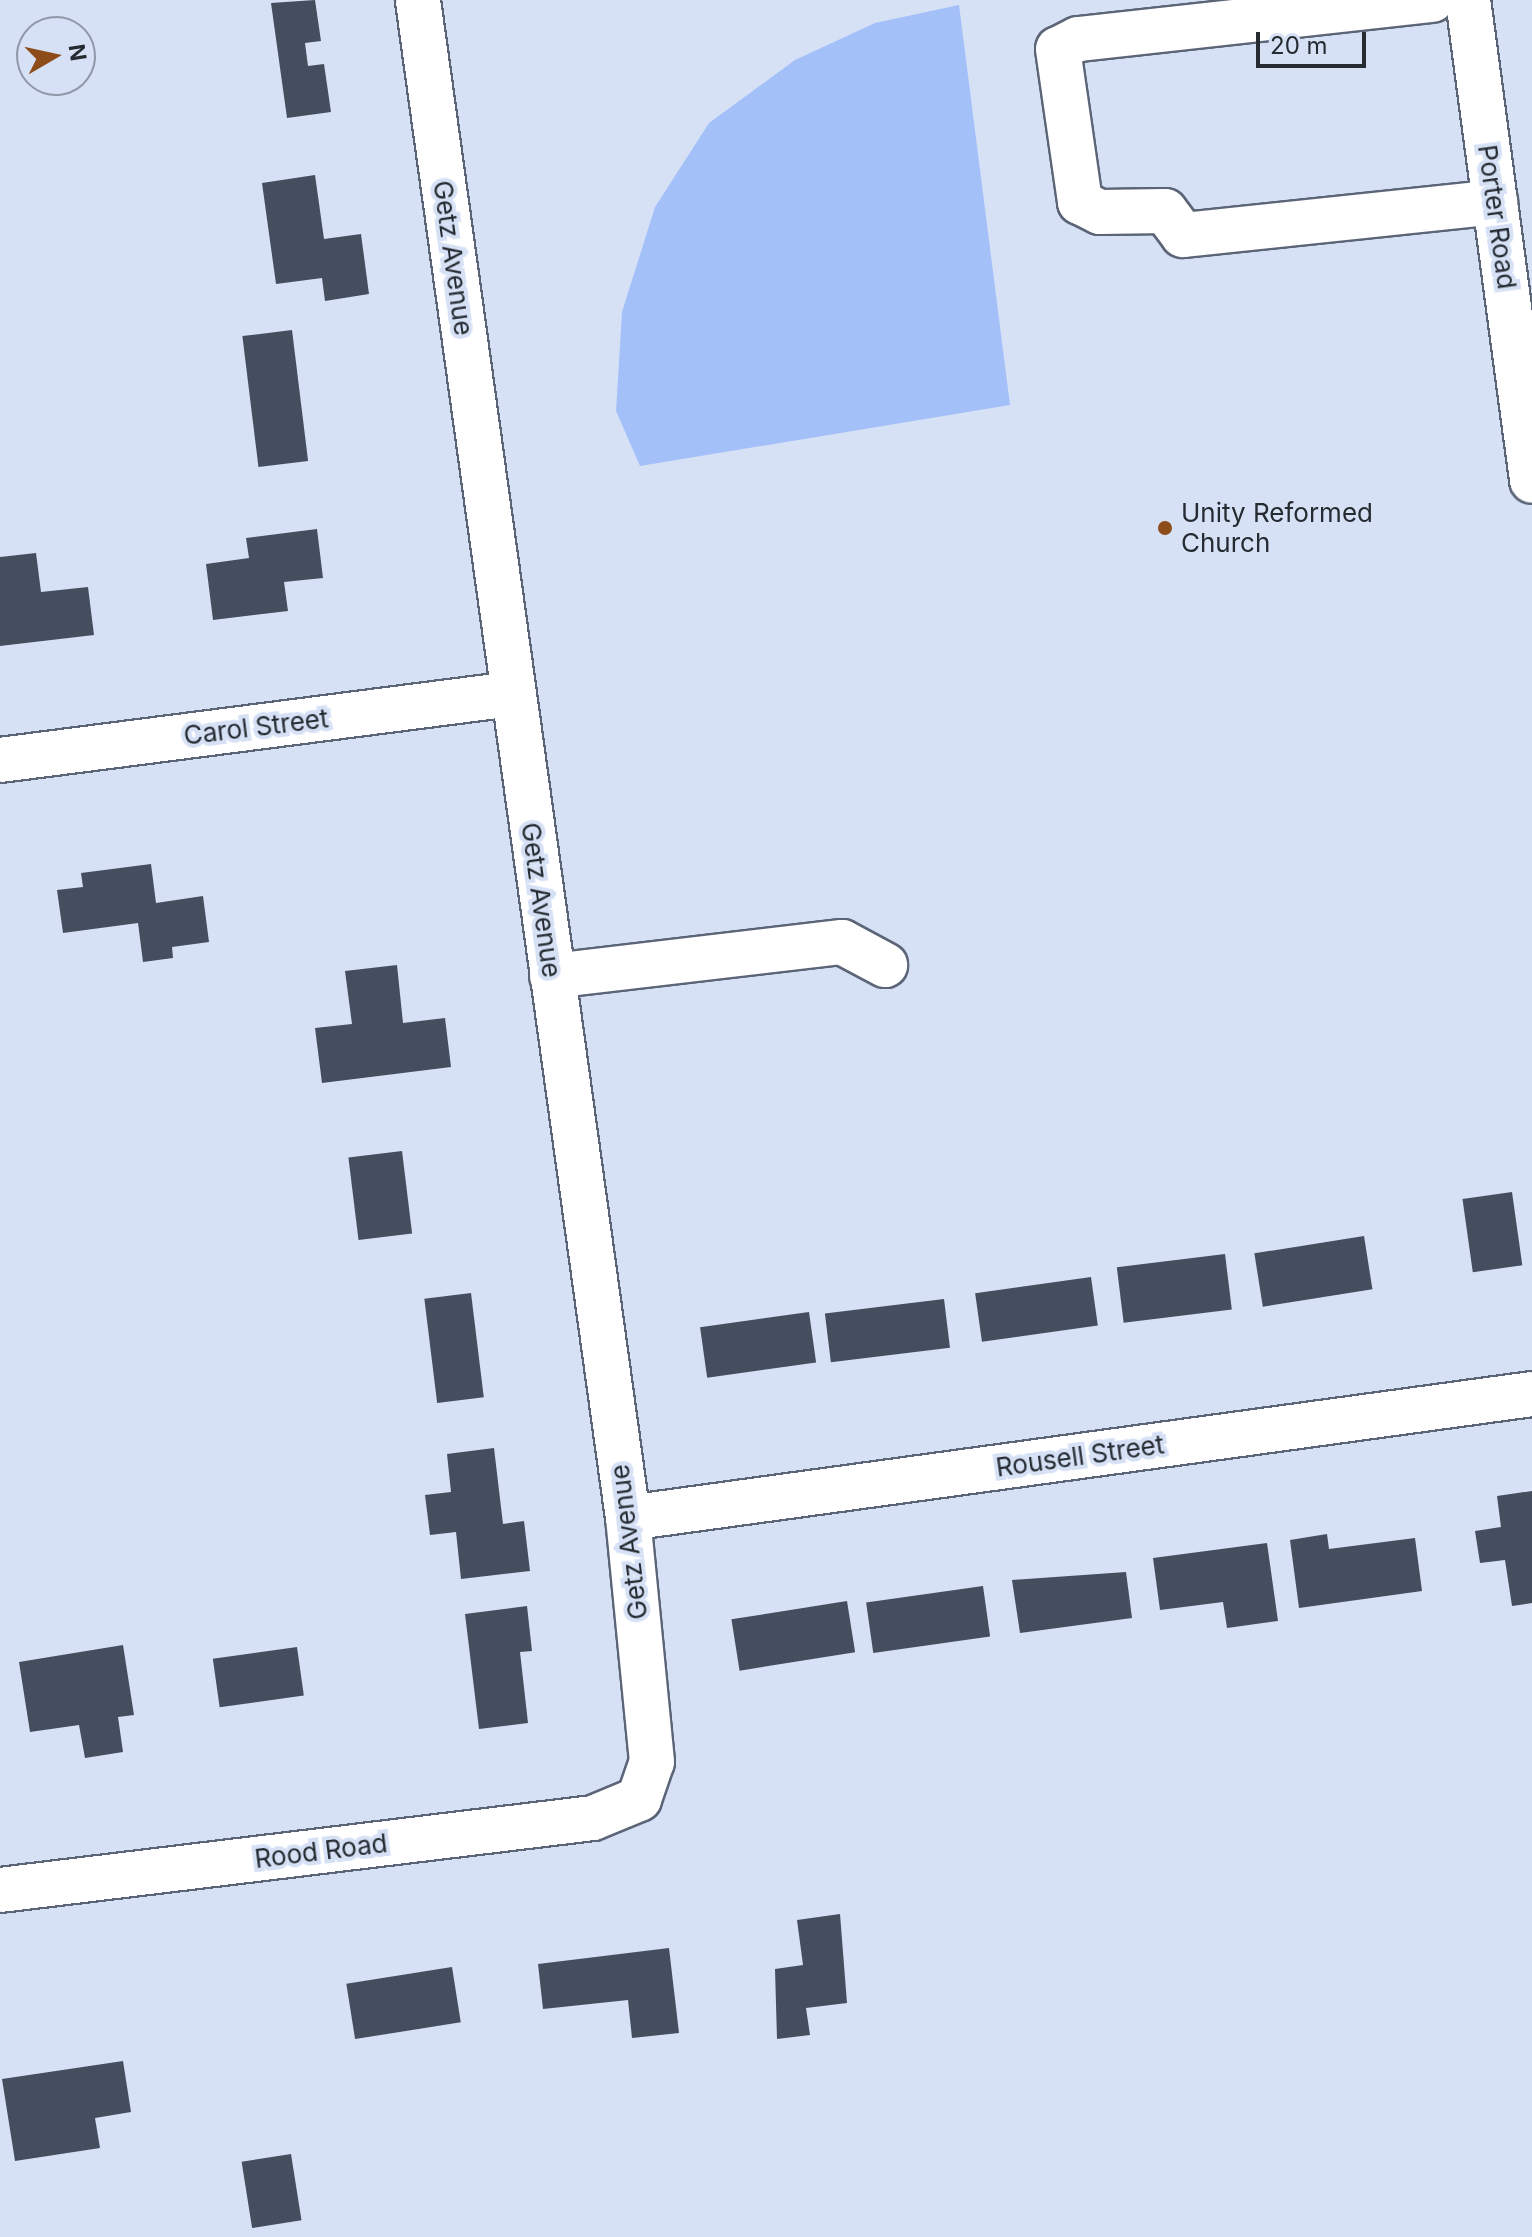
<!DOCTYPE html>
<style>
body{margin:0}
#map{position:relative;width:1532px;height:2237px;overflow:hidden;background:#d6e1f6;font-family:Inter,sans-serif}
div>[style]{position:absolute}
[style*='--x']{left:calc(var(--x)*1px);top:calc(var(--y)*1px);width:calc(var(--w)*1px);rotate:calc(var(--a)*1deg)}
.green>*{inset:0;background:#a4c0f9}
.building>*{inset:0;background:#454e5f;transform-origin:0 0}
.roads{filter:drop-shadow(2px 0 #5c6577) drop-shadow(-2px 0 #5c6577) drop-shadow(0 2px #5c6577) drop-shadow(0 -2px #5c6577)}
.minor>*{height:44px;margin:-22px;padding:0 22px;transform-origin:22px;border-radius:22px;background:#fff}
.dots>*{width:22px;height:22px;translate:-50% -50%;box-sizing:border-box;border:4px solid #d6e1f6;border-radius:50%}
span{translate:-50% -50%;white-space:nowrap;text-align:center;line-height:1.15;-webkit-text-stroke:8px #d6e1f6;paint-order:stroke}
.street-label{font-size:26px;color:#262b32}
.poi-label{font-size:26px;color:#262b32}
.left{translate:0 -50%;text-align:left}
.north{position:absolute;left:16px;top:16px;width:80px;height:80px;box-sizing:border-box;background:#d6e1f6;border:2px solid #9098a8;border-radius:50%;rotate:81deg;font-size:22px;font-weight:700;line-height:32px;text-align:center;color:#262b32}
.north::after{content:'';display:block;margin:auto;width:28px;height:36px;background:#8d4c19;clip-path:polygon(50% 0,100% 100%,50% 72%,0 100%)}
.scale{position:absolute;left:1256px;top:32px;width:110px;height:36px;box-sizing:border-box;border:4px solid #262b32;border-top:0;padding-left:10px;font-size:24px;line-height:28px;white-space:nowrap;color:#262b32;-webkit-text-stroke:6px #d6e1f6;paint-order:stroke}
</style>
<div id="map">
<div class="green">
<div style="clip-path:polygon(959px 5px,1010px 405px,640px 466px,616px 411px,622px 312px,655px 207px,709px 123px,795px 60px,875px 23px)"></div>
</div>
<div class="building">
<div style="clip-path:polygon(315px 0,321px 41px,305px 43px,308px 66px,324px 64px,331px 112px,287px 118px,271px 3px)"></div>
<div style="clip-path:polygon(315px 175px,324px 239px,361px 234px,369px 294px,325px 301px,322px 278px,276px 284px,262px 183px)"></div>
<div style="left:292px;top:330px;width:132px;height:50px;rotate:83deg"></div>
<div style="clip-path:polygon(317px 529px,323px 578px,284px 582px,288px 611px,213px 620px,206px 564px,249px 558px,246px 538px)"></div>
<div style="clip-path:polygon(36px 553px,41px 592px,88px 587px,94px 635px,0 646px,0 557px)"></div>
<div style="clip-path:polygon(151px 864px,156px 903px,203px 896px,209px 942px,172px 947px,173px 958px,143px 962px,138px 923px,63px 933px,57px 890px,83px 887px,81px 873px)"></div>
<div style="clip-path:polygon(397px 965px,403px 1023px,445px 1018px,451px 1067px,322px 1083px,315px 1028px,352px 1024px,345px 971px)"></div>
<div style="left:402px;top:1151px;width:83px;height:54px;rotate:83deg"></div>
<div style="left:1512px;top:1192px;width:74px;height:50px;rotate:82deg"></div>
<div style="left:1364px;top:1236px;width:54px;height:111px;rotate:81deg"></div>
<div style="left:1225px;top:1254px;width:56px;height:109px;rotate:83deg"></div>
<div style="left:1091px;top:1277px;width:49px;height:117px;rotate:82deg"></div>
<div style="left:471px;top:1293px;width:105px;height:47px;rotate:83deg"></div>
<div style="left:944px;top:1299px;width:49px;height:120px;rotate:83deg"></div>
<div style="left:809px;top:1312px;width:51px;height:110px;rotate:82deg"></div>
<div style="clip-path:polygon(494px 1448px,503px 1524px,524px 1521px,530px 1571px,461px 1579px,456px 1532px,430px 1535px,425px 1495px,451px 1492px,447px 1454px)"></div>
<div style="clip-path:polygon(1532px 1491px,1532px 1603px,1512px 1606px,1505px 1560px,1480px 1563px,1475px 1531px,1501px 1527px,1497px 1496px)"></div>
<div style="clip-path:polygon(1327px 1534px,1329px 1549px,1415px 1538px,1422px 1591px,1299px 1608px,1290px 1540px)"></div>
<div style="clip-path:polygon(1267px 1543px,1278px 1621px,1227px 1628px,1223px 1602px,1160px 1610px,1153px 1558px)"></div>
<div style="clip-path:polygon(1126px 1572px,1132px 1618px,1020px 1633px,1012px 1580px)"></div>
<div style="left:983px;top:1586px;width:51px;height:118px;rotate:82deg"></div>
<div style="left:847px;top:1601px;width:52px;height:117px;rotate:81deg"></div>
<div style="clip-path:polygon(527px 1606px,532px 1651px,520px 1652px,528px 1723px,479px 1729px,465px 1614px)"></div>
<div style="clip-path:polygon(123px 1645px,134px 1715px,118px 1717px,123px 1752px,85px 1758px,79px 1725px,30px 1732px,19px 1662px)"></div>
<div style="left:297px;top:1647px;width:49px;height:85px;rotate:82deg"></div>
<div style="clip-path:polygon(840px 1914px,847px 2003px,806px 2008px,810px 2035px,777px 2039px,775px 1969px,803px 1965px,797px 1920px)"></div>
<div style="clip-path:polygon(669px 1948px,679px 2033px,632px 2038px,628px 2000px,543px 2009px,538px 1964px)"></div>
<div style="left:452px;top:1967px;width:56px;height:107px;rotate:81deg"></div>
<div style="clip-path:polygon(123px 2061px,131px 2112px,95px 2118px,100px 2148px,15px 2161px,2px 2079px)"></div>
<div style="left:291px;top:2154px;width:67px;height:50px;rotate:81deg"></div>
</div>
<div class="roads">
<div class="minor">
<div style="--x:1432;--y:0;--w:356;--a:173.7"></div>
<div style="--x:1078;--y:39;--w:22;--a:153"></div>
<div style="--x:1058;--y:49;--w:155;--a:81.8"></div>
<div style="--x:1080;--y:202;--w:22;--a:27"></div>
<div style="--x:1100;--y:212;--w:65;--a:-0.9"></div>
<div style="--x:1165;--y:211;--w:30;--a:53"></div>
<div style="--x:1183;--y:235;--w:314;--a:-6"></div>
<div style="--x:1468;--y:0;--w:485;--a:82.4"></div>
<div style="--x:0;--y:760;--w:516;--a:-7.35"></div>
<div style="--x:552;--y:976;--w:292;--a:-6.7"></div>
<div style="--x:842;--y:942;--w:49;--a:28.1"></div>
<div style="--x:628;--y:1518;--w:912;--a:-7.81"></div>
<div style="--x:0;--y:1890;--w:597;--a:-6.92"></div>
<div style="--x:593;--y:1818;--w:50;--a:-22.4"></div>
<div style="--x:639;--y:1799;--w:39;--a:-71"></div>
<div style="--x:652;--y:1762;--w:245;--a:-95.6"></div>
<div style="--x:628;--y:1518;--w:1532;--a:-97.88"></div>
</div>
</div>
<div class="dots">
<div style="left:1165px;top:528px;background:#8d4c19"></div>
</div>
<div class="street-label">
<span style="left:1497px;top:217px;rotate:82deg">Porter Road</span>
<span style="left:453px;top:258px;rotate:82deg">Getz Avenue</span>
<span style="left:256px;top:727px;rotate:-7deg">Carol Street</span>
<span style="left:541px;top:900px;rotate:82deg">Getz Avenue</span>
<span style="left:1080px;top:1456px;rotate:-8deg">Rousell Street</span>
<span style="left:629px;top:1542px;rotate:-97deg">Getz Avenue</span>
<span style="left:321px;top:1851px;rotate:-7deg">Rood Road</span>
</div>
<div class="poi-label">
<span class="left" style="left:1181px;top:528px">Unity Reformed<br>Church</span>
</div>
<div class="north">N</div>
<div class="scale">20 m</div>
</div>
